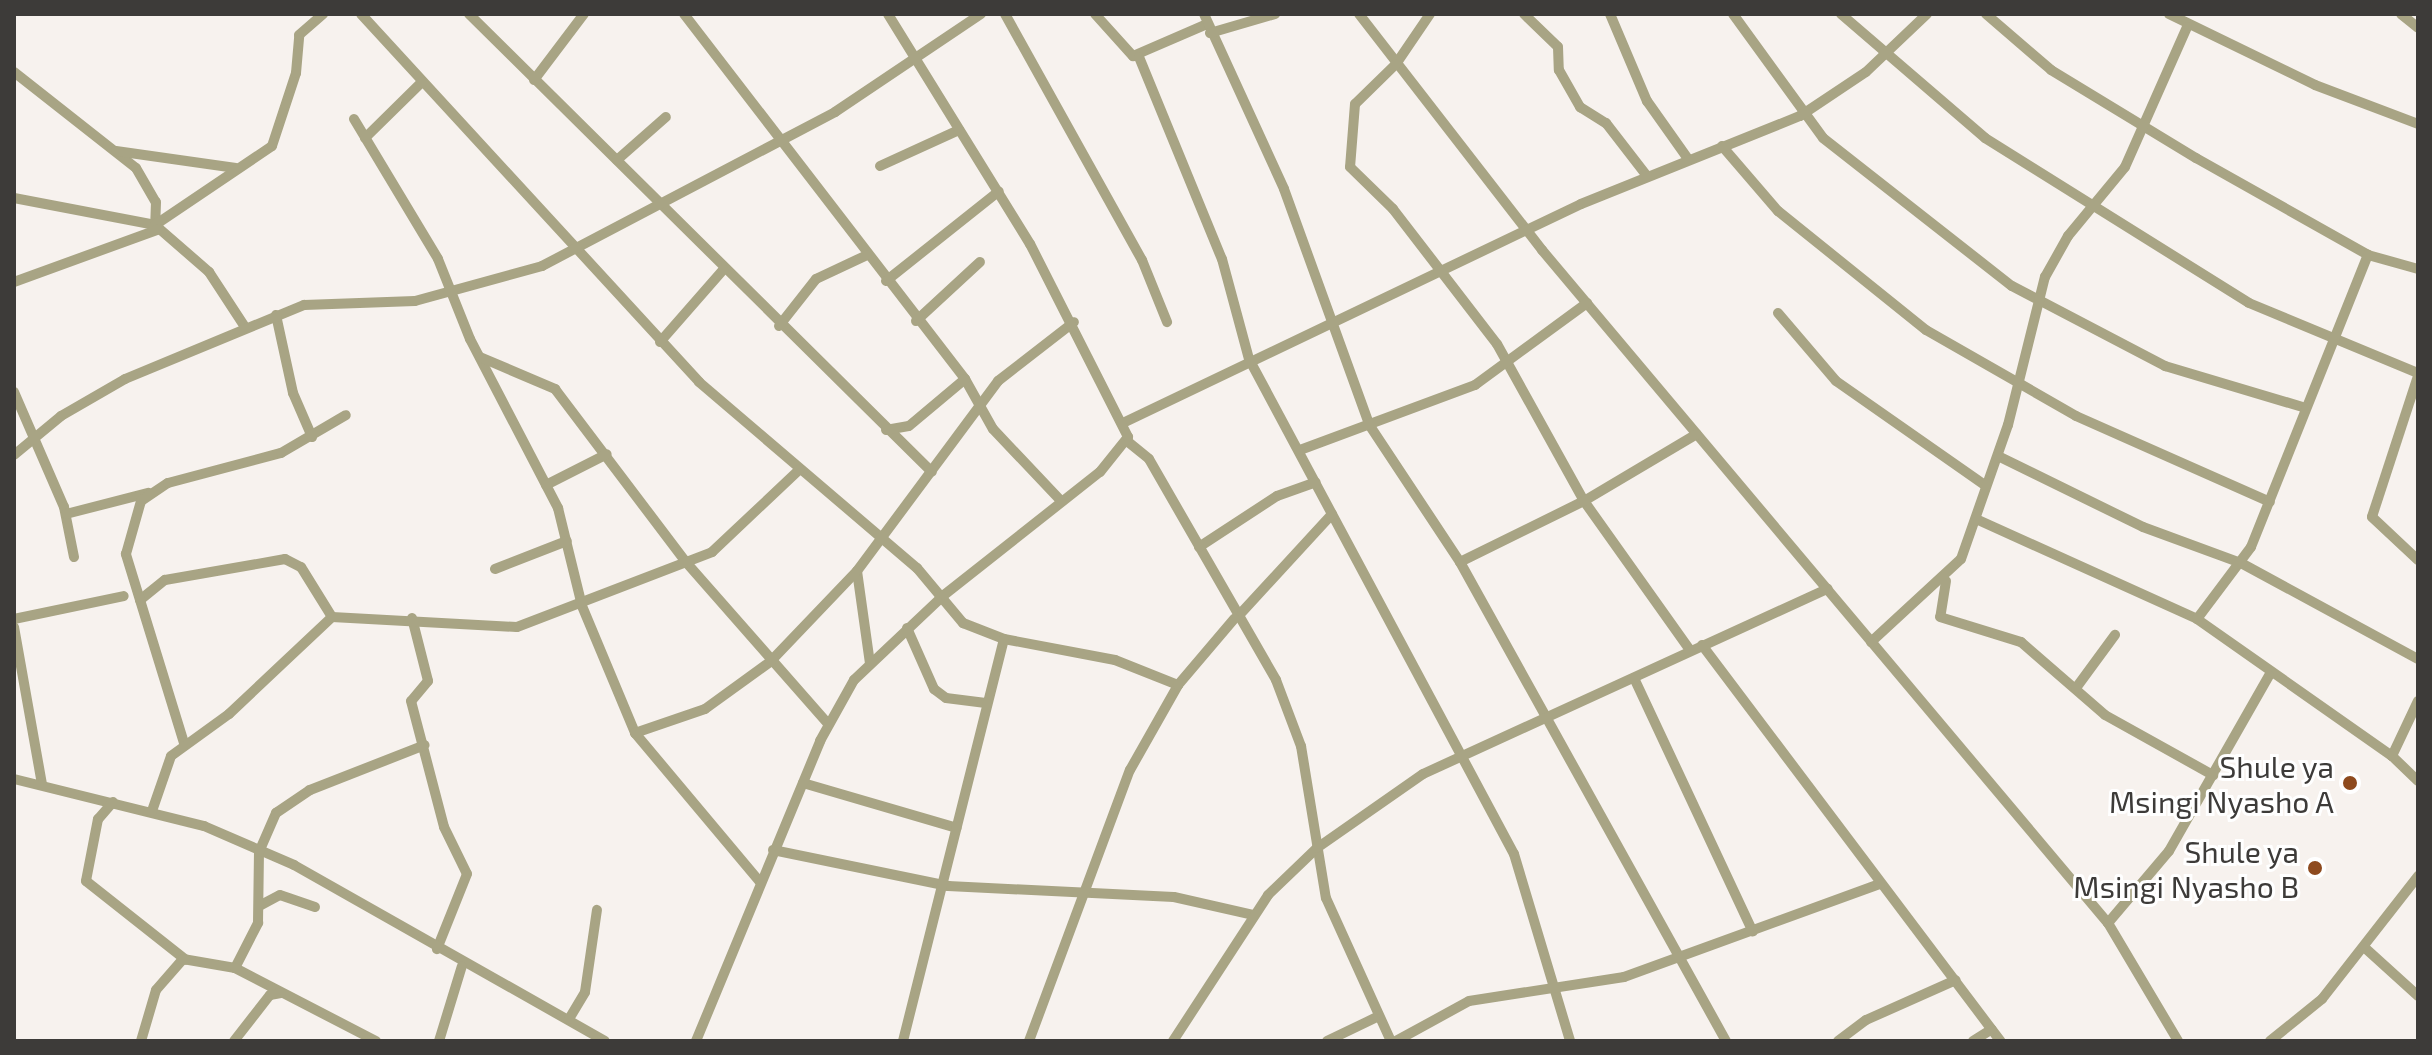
<!DOCTYPE html>
<style>
body{margin:0}
#map{position:relative;width:2432px;height:1055px;overflow:hidden;background:#f7f2ee;font-family:"Exo 2",sans-serif}
div>[style]{position:absolute}
[style*='--x']{left:calc(var(--x)*1px);top:calc(var(--y)*1px);width:calc(var(--w)*1px);rotate:calc(var(--a)*1deg)}
.minor>*{height:10px;margin:-5px;padding:0 5px;transform-origin:5px;border-radius:5px;background:#a8a484}
.dots>*{width:22px;height:22px;translate:-50% -50%;box-sizing:border-box;border:4px solid #fff;border-radius:50%}
span{translate:-50% -50%;white-space:nowrap;text-align:center;line-height:1.15;-webkit-text-stroke:6px #fff;paint-order:stroke}
.poi-label{font-size:30px;color:#3d3b39}
.right{translate:-100% -50%;text-align:right}
.frame{position:absolute;inset:0;border:16px solid #3d3b39;pointer-events:none}
</style>
<div id="map">
<div class="minor">
<div style="--x:361;--y:14;--w:500;--a:47.4"></div>
<div style="--x:699;--y:382;--w:287;--a:40.5"></div>
<div style="--x:917;--y:568;--w:72;--a:50.1"></div>
<div style="--x:963;--y:623;--w:44;--a:21.3"></div>
<div style="--x:1004;--y:639;--w:113;--a:10.7"></div>
<div style="--x:1115;--y:660;--w:68;--a:21.6"></div>
<div style="--x:469;--y:14;--w:651;--a:44.69"></div>
<div style="--x:684;--y:14;--w:461;--a:52.4"></div>
<div style="--x:965;--y:379;--w:57;--a:60.8"></div>
<div style="--x:993;--y:429;--w:99;--a:46.6"></div>
<div style="--x:1005;--y:14;--w:282;--a:60.9"></div>
<div style="--x:1142;--y:260;--w:67;--a:68"></div>
<div style="--x:1095;--y:14;--w:57;--a:47.9"></div>
<div style="--x:1133;--y:56;--w:81;--a:-23.4"></div>
<div style="--x:1204;--y:14;--w:192;--a:65.4"></div>
<div style="--x:1284;--y:189;--w:252;--a:70.1"></div>
<div style="--x:1370;--y:426;--w:163;--a:56.5"></div>
<div style="--x:1460;--y:562;--w:548;--a:60.96"></div>
<div style="--x:1359;--y:14;--w:299;--a:52.2"></div>
<div style="--x:1542;--y:250;--w:879;--a:49.94"></div>
<div style="--x:2108;--y:923;--w:137;--a:59.3"></div>
<div style="--x:1430;--y:14;--w:60;--a:124.2"></div>
<div style="--x:1396;--y:64;--w:57;--a:135.7"></div>
<div style="--x:1355;--y:104;--w:63;--a:94.5"></div>
<div style="--x:1350;--y:167;--w:60;--a:44.3"></div>
<div style="--x:1393;--y:209;--w:170;--a:52.4"></div>
<div style="--x:1497;--y:344;--w:179;--a:61"></div>
<div style="--x:1584;--y:501;--w:183;--a:54.6"></div>
<div style="--x:1524;--y:14;--w:47;--a:44.1"></div>
<div style="--x:1558;--y:47;--w:23;--a:88"></div>
<div style="--x:1559;--y:70;--w:43;--a:60.4"></div>
<div style="--x:1580;--y:107;--w:31;--a:32"></div>
<div style="--x:1606;--y:123;--w:67;--a:52.3"></div>
<div style="--x:1610;--y:14;--w:95;--a:67"></div>
<div style="--x:1647;--y:101;--w:71;--a:54.7"></div>
<div style="--x:1733;--y:14;--w:153;--a:54"></div>
<div style="--x:1823;--y:138;--w:240;--a:38.1"></div>
<div style="--x:2012;--y:286;--w:173;--a:27.6"></div>
<div style="--x:2165;--y:366;--w:147;--a:16.6"></div>
<div style="--x:1841;--y:14;--w:190;--a:40.7"></div>
<div style="--x:1985;--y:138;--w:311;--a:32"></div>
<div style="--x:2249;--y:303;--w:183;--a:22.5"></div>
<div style="--x:1986;--y:14;--w:86;--a:40.7"></div>
<div style="--x:2051;--y:70;--w:170;--a:31.3"></div>
<div style="--x:2196;--y:158;--w:197;--a:29.4"></div>
<div style="--x:2368;--y:255;--w:52;--a:15.6"></div>
<div style="--x:2169;--y:14;--w:162;--a:25.9"></div>
<div style="--x:2315;--y:85;--w:110;--a:20.7"></div>
<div style="--x:2401;--y:14;--w:22;--a:39"></div>
<div style="--x:1210;--y:33;--w:68;--a:-16.3"></div>
<div style="--x:1139;--y:57;--w:218;--a:67.7"></div>
<div style="--x:1222;--y:259;--w:104;--a:74.9"></div>
<div style="--x:1249;--y:359;--w:561;--a:61.84"></div>
<div style="--x:1514;--y:854;--w:195;--a:73.3"></div>
<div style="--x:14;--y:72;--w:155;--a:38.2"></div>
<div style="--x:136;--y:168;--w:39;--a:60"></div>
<div style="--x:156;--y:202;--w:23;--a:92"></div>
<div style="--x:534;--y:80;--w:83;--a:-52.9"></div>
<div style="--x:354;--y:119;--w:163;--a:59"></div>
<div style="--x:438;--y:259;--w:86;--a:68.2"></div>
<div style="--x:470;--y:339;--w:191;--a:62.5"></div>
<div style="--x:558;--y:508;--w:101;--a:76.2"></div>
<div style="--x:582;--y:606;--w:138;--a:67.3"></div>
<div style="--x:635;--y:733;--w:193;--a:50"></div>
<div style="--x:365;--y:138;--w:80;--a:-44.5"></div>
<div style="--x:1722;--y:146;--w:86;--a:49.3"></div>
<div style="--x:1778;--y:211;--w:190;--a:38.8"></div>
<div style="--x:1926;--y:330;--w:173;--a:29.8"></div>
<div style="--x:2076;--y:416;--w:212;--a:23.9"></div>
<div style="--x:116;--y:151;--w:121;--a:8.1"></div>
<div style="--x:617;--y:160;--w:65;--a:-41.3"></div>
<div style="--x:880;--y:166;--w:87;--a:-24.5"></div>
<div style="--x:14;--y:198;--w:144;--a:10.8"></div>
<div style="--x:155;--y:225;--w:72;--a:41"></div>
<div style="--x:209;--y:272;--w:66;--a:56.8"></div>
<div style="--x:155;--y:225;--w:141;--a:-34"></div>
<div style="--x:272;--y:146;--w:77;--a:-71.8"></div>
<div style="--x:296;--y:73;--w:38;--a:-85"></div>
<div style="--x:299;--y:35;--w:32;--a:-41"></div>
<div style="--x:886;--y:281;--w:144;--a:-38.5"></div>
<div style="--x:14;--y:282;--w:155;--a:-20"></div>
<div style="--x:1778;--y:313;--w:89;--a:49.5"></div>
<div style="--x:1836;--y:381;--w:183;--a:35"></div>
<div style="--x:276;--y:315;--w:80;--a:77.7"></div>
<div style="--x:293;--y:393;--w:48;--a:66.6"></div>
<div style="--x:916;--y:321;--w:87;--a:-42.7"></div>
<div style="--x:779;--y:326;--w:60;--a:-51.8"></div>
<div style="--x:816;--y:279;--w:56;--a:-25.2"></div>
<div style="--x:660;--y:342;--w:96;--a:-48.8"></div>
<div style="--x:480;--y:357;--w:82;--a:23.1"></div>
<div style="--x:555;--y:389;--w:216;--a:52.9"></div>
<div style="--x:685;--y:561;--w:217;--a:48.7"></div>
<div style="--x:2418;--y:376;--w:148;--a:108.1"></div>
<div style="--x:2372;--y:517;--w:63;--a:43.1"></div>
<div style="--x:14;--y:392;--w:125;--a:66.5"></div>
<div style="--x:64;--y:507;--w:51;--a:78.7"></div>
<div style="--x:1125;--y:422;--w:505;--a:-25.55"></div>
<div style="--x:1581;--y:204;--w:236;--a:-21.9"></div>
<div style="--x:1800;--y:116;--w:79;--a:-33.7"></div>
<div style="--x:1866;--y:72;--w:84;--a:-43.6"></div>
<div style="--x:886;--y:430;--w:23;--a:-10"></div>
<div style="--x:909;--y:426;--w:73;--a:-40"></div>
<div style="--x:1127;--y:441;--w:28;--a:39"></div>
<div style="--x:1149;--y:459;--w:255;--a:60.1"></div>
<div style="--x:1276;--y:680;--w:71;--a:69.3"></div>
<div style="--x:1301;--y:746;--w:154;--a:80.7"></div>
<div style="--x:1326;--y:898;--w:157;--a:65.6"></div>
<div style="--x:1300;--y:450;--w:187;--a:-20.4"></div>
<div style="--x:1475;--y:385;--w:139;--a:-36.2"></div>
<div style="--x:14;--y:455;--w:61;--a:-39.7"></div>
<div style="--x:61;--y:416;--w:74;--a:-30"></div>
<div style="--x:125;--y:379;--w:194;--a:-22.5"></div>
<div style="--x:304;--y:305;--w:111;--a:-2.1"></div>
<div style="--x:415;--y:301;--w:132;--a:-15.4"></div>
<div style="--x:542;--y:266;--w:331;--a:-27.7"></div>
<div style="--x:835;--y:112;--w:176;--a:-33.9"></div>
<div style="--x:1998;--y:456;--w:161;--a:26.1"></div>
<div style="--x:2143;--y:527;--w:104;--a:20.2"></div>
<div style="--x:2241;--y:563;--w:201;--a:28.5"></div>
<div style="--x:546;--y:485;--w:68;--a:-26.9"></div>
<div style="--x:66;--y:514;--w:85;--a:-14.4"></div>
<div style="--x:1976;--y:519;--w:243;--a:24.3"></div>
<div style="--x:2197;--y:619;--w:238;--a:35.1"></div>
<div style="--x:1199;--y:547;--w:93;--a:-33.2"></div>
<div style="--x:1277;--y:496;--w:41;--a:-19.7"></div>
<div style="--x:1460;--y:562;--w:138;--a:-26.2"></div>
<div style="--x:1584;--y:501;--w:131;--a:-30.7"></div>
<div style="--x:495;--y:569;--w:77;--a:-21.3"></div>
<div style="--x:857;--y:571;--w:93;--a:82"></div>
<div style="--x:1946;--y:581;--w:36;--a:99"></div>
<div style="--x:1940;--y:617;--w:85;--a:17.2"></div>
<div style="--x:2021;--y:642;--w:111;--a:41"></div>
<div style="--x:2105;--y:715;--w:124;--a:29.1"></div>
<div style="--x:140;--y:600;--w:32;--a:-39"></div>
<div style="--x:165;--y:580;--w:122;--a:-9.9"></div>
<div style="--x:285;--y:559;--w:18;--a:27"></div>
<div style="--x:301;--y:567;--w:59;--a:58.2"></div>
<div style="--x:1242;--y:612;--w:133;--a:-47.4"></div>
<div style="--x:412;--y:618;--w:65;--a:75.7"></div>
<div style="--x:428;--y:681;--w:26;--a:130"></div>
<div style="--x:411;--y:701;--w:130;--a:75.3"></div>
<div style="--x:444;--y:827;--w:52;--a:63.9"></div>
<div style="--x:467;--y:874;--w:81;--a:111.8"></div>
<div style="--x:14;--y:619;--w:112;--a:-11.8"></div>
<div style="--x:2197;--y:619;--w:90;--a:-53.1"></div>
<div style="--x:2251;--y:547;--w:315;--a:-68.2"></div>
<div style="--x:14;--y:627;--w:159;--a:79.9"></div>
<div style="--x:907;--y:628;--w:67;--a:66.1"></div>
<div style="--x:934;--y:689;--w:15;--a:37"></div>
<div style="--x:946;--y:698;--w:40;--a:7.1"></div>
<div style="--x:1871;--y:642;--w:122;--a:-42.7"></div>
<div style="--x:1961;--y:559;--w:142;--a:-70.7"></div>
<div style="--x:2008;--y:425;--w:153;--a:-76"></div>
<div style="--x:2045;--y:277;--w:47;--a:-60.7"></div>
<div style="--x:2068;--y:236;--w:89;--a:-50.4"></div>
<div style="--x:2125;--y:167;--w:153;--a:-66.1"></div>
<div style="--x:1702;--y:645;--w:496;--a:53"></div>
<div style="--x:1634;--y:678;--w:280;--a:64.9"></div>
<div style="--x:2076;--y:688;--w:66;--a:-53.7"></div>
<div style="--x:2418;--y:701;--w:61;--a:115.3"></div>
<div style="--x:2392;--y:756;--w:36;--a:44"></div>
<div style="--x:635;--y:733;--w:74;--a:-18.9"></div>
<div style="--x:705;--y:709;--w:80;--a:-35.9"></div>
<div style="--x:770;--y:662;--w:126;--a:-46.3"></div>
<div style="--x:857;--y:571;--w:237;--a:-53.4"></div>
<div style="--x:998;--y:381;--w:96;--a:-37.8"></div>
<div style="--x:184;--y:743;--w:198;--a:-107.1"></div>
<div style="--x:126;--y:554;--w:55;--a:-74.2"></div>
<div style="--x:141;--y:501;--w:32;--a:-34"></div>
<div style="--x:168;--y:483;--w:117;--a:-14.9"></div>
<div style="--x:281;--y:453;--w:75;--a:-30.3"></div>
<div style="--x:14;--y:779;--w:196;--a:13.9"></div>
<div style="--x:204;--y:826;--w:98;--a:23.4"></div>
<div style="--x:294;--y:865;--w:357;--a:29.5"></div>
<div style="--x:803;--y:783;--w:160;--a:16.3"></div>
<div style="--x:113;--y:802;--w:23;--a:131"></div>
<div style="--x:98;--y:819;--w:63;--a:101"></div>
<div style="--x:86;--y:881;--w:127;--a:38.3"></div>
<div style="--x:152;--y:811;--w:58;--a:-70.9"></div>
<div style="--x:171;--y:756;--w:72;--a:-35.9"></div>
<div style="--x:229;--y:714;--w:141;--a:-43.3"></div>
<div style="--x:332;--y:617;--w:185;--a:3.1"></div>
<div style="--x:517;--y:627;--w:209;--a:-21"></div>
<div style="--x:712;--y:552;--w:120;--a:-43.3"></div>
<div style="--x:773;--y:850;--w:179;--a:11.6"></div>
<div style="--x:948;--y:886;--w:226;--a:2.8"></div>
<div style="--x:1174;--y:897;--w:82;--a:12.7"></div>
<div style="--x:261;--y:905;--w:21;--a:-28"></div>
<div style="--x:280;--y:895;--w:37;--a:19"></div>
<div style="--x:2108;--y:923;--w:94;--a:-49.7"></div>
<div style="--x:2169;--y:851;--w:202;--a:-60.3"></div>
<div style="--x:2364;--y:947;--w:73;--a:42.2"></div>
<div style="--x:235;--y:968;--w:51;--a:-62.9"></div>
<div style="--x:258;--y:923;--w:71;--a:-89.2"></div>
<div style="--x:259;--y:852;--w:43;--a:-66.4"></div>
<div style="--x:276;--y:813;--w:41;--a:-34.1"></div>
<div style="--x:310;--y:790;--w:123;--a:-21.4"></div>
<div style="--x:569;--y:1019;--w:31;--a:-59"></div>
<div style="--x:585;--y:992;--w:83;--a:-81.7"></div>
<div style="--x:141;--y:1041;--w:53;--a:-73.6"></div>
<div style="--x:156;--y:990;--w:41;--a:-48.9"></div>
<div style="--x:183;--y:959;--w:53;--a:9.8"></div>
<div style="--x:235;--y:968;--w:159;--a:27.4"></div>
<div style="--x:234;--y:1041;--w:58;--a:-52"></div>
<div style="--x:270;--y:995;--w:11;--a:-10"></div>
<div style="--x:439;--y:1041;--w:78;--a:-73"></div>
<div style="--x:696;--y:1041;--w:325;--a:-67.5"></div>
<div style="--x:820;--y:741;--w:70;--a:-60.9"></div>
<div style="--x:854;--y:680;--w:124;--a:-43.4"></div>
<div style="--x:944;--y:595;--w:199;--a:-38.3"></div>
<div style="--x:1100;--y:472;--w:45;--a:-51.3"></div>
<div style="--x:1128;--y:437;--w:216;--a:-116.9"></div>
<div style="--x:1030;--y:244;--w:270;--a:-121.7"></div>
<div style="--x:903;--y:1041;--w:414;--a:-75.9"></div>
<div style="--x:1029;--y:1041;--w:289;--a:-69.6"></div>
<div style="--x:1130;--y:770;--w:98;--a:-60.5"></div>
<div style="--x:1178;--y:685;--w:87;--a:-49.7"></div>
<div style="--x:1173;--y:1041;--w:174;--a:-56.9"></div>
<div style="--x:1268;--y:895;--w:68;--a:-43.8"></div>
<div style="--x:1317;--y:848;--w:129;--a:-34.9"></div>
<div style="--x:1423;--y:774;--w:445;--a:-24.6"></div>
<div style="--x:1327;--y:1041;--w:53;--a:-25.6"></div>
<div style="--x:1396;--y:1041;--w:83;--a:-28.7"></div>
<div style="--x:1469;--y:1001;--w:157;--a:-8.8"></div>
<div style="--x:1624;--y:977;--w:272;--a:-20"></div>
<div style="--x:1838;--y:1041;--w:35;--a:-37"></div>
<div style="--x:1866;--y:1020;--w:98;--a:-24"></div>
<div style="--x:1973;--y:1041;--w:22;--a:-32"></div>
<div style="--x:2270;--y:1041;--w:67;--a:-38.9"></div>
<div style="--x:2322;--y:999;--w:156;--a:-52"></div>
</div>
<div class="dots">
<div style="left:2350px;top:783px;background:#8e4a1e"></div>
<div style="left:2315px;top:868px;background:#8e4a1e"></div>
</div>
<div class="poi-label">
<span class="right" style="left:2334px;top:783px">Shule ya<br>Msingi Nyasho A</span>
<span class="right" style="left:2299px;top:868px">Shule ya<br>Msingi Nyasho B</span>
</div>
<div class="frame"></div>
</div>
